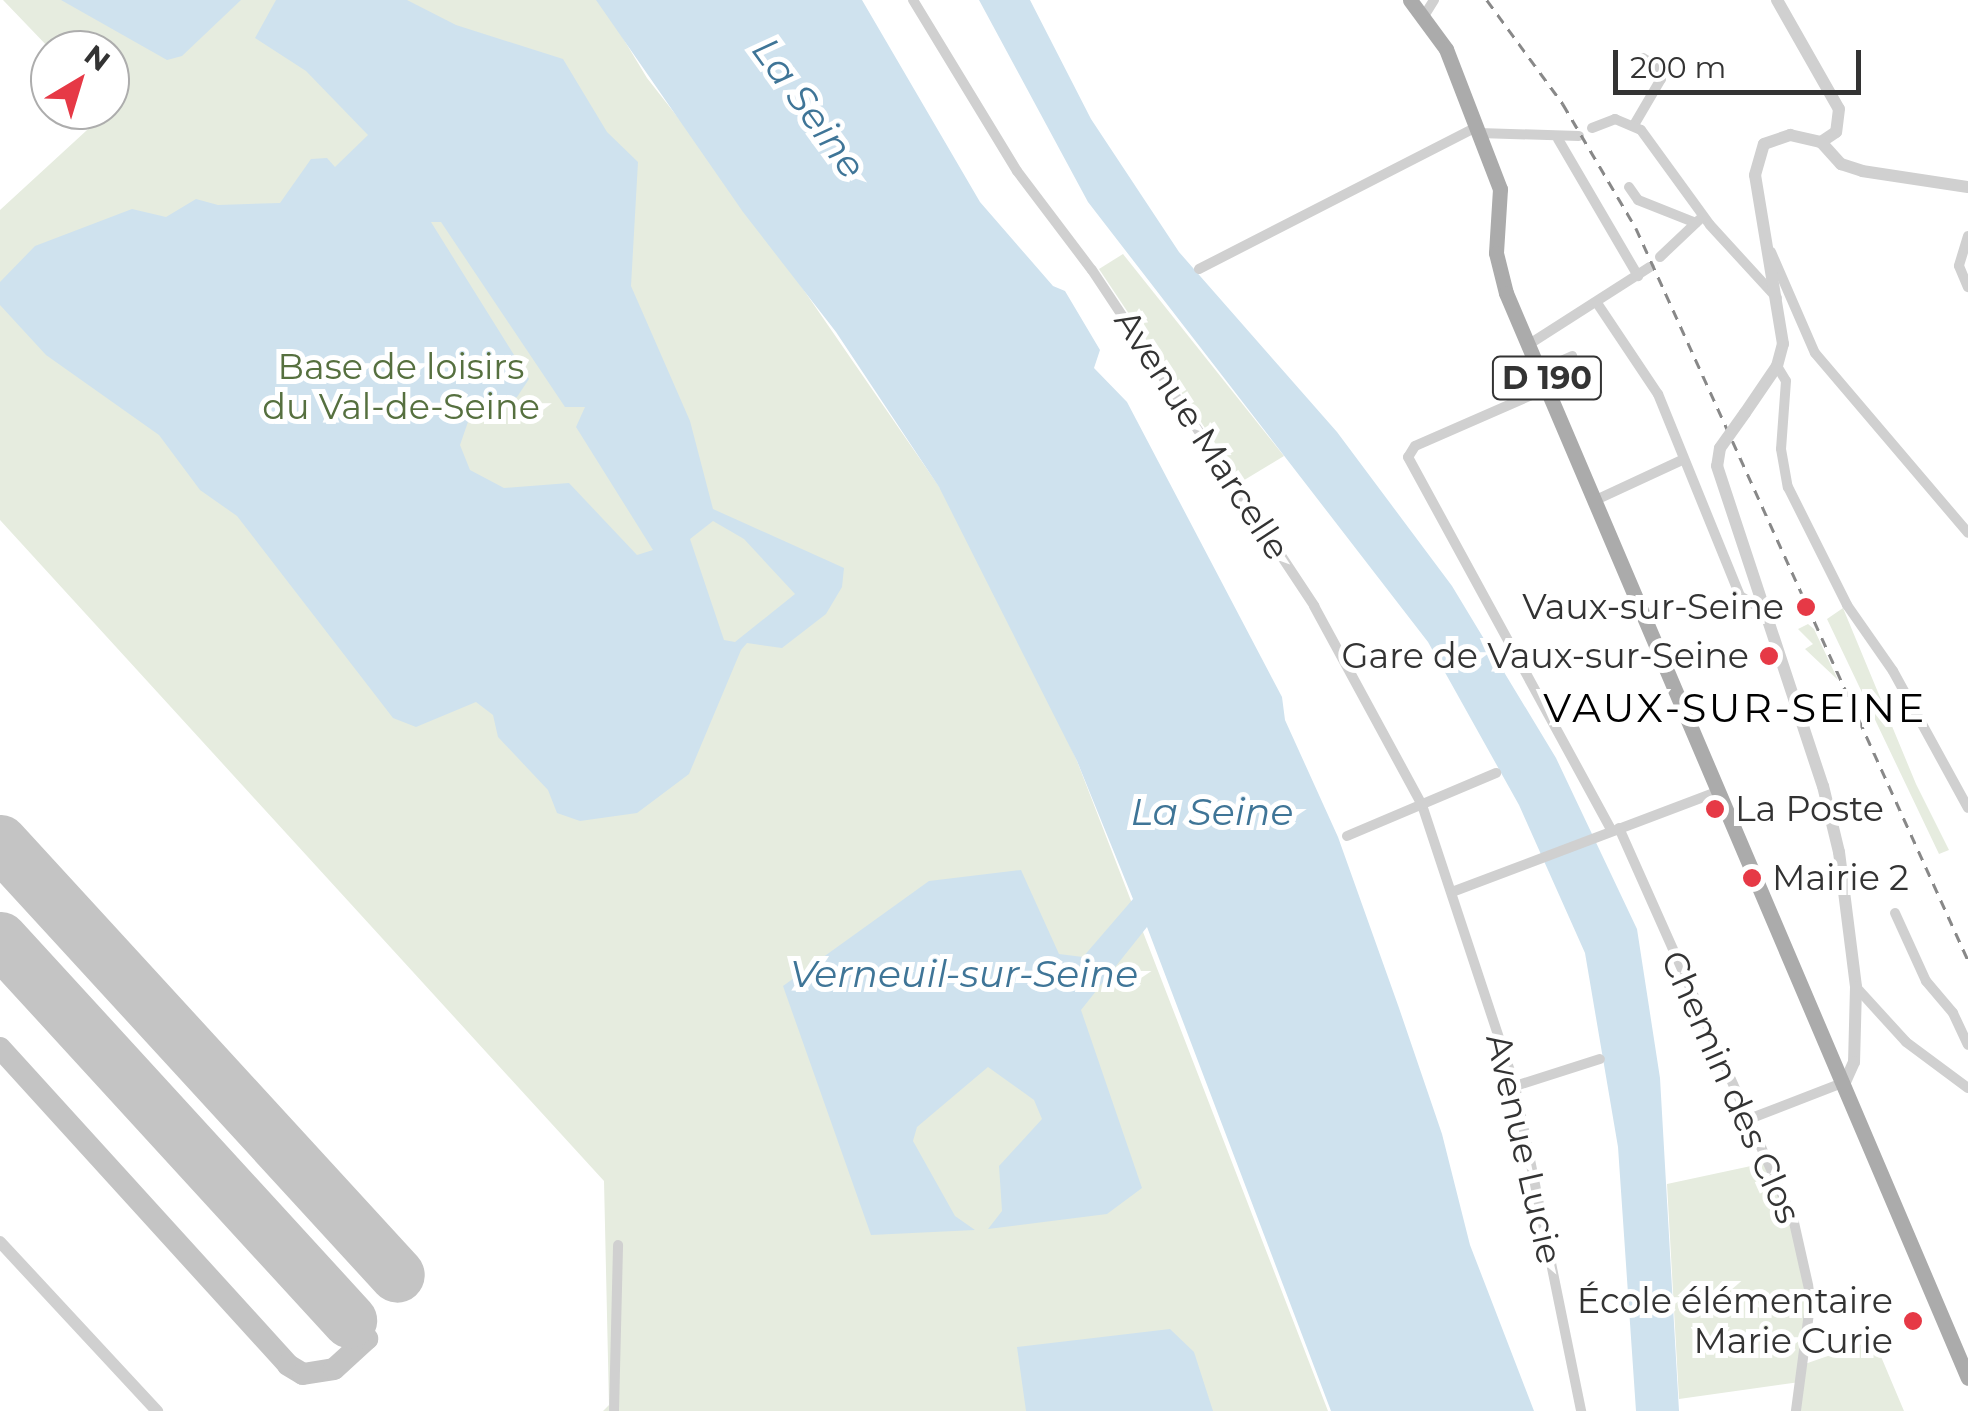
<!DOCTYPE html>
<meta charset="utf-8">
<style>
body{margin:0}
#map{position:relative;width:1968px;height:1411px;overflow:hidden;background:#fff;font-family:Montserrat,sans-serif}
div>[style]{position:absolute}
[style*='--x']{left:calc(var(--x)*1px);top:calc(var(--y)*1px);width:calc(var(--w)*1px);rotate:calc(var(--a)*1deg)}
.green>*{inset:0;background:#e6ecdf}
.water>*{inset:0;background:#cfe2ee}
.taxiway>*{height:22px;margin:-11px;padding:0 11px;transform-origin:11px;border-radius:11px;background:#c4c4c4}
.runway>*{height:55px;margin:-27.5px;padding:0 27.5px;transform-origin:27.5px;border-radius:27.5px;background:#c4c4c4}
.minor>*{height:10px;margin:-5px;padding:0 5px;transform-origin:5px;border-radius:5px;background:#d0d0d0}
.tertiary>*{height:12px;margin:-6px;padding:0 6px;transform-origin:6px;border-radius:6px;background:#d0d0d0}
.primary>*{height:15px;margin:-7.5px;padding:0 7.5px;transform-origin:7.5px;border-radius:7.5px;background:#ababab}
.rail>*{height:2.5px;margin-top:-1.25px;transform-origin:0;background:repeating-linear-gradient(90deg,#888 0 10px,transparent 0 18px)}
.tertiary-bridge>*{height:12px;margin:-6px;padding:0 6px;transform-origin:6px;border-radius:6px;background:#d0d0d0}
.dots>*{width:28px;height:28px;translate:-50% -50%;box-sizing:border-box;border:5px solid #fff;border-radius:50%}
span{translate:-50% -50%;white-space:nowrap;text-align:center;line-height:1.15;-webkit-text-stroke:10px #fff;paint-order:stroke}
.shield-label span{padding:2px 8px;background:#fff;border:2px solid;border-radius:8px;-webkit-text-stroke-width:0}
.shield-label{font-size:32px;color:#333;font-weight:700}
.park-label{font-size:35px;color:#56703f}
.street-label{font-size:35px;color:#333}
.poi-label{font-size:35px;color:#333}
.right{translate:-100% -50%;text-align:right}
.left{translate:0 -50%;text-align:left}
.water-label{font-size:38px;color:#3f7597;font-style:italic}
.quarter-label{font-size:40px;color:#000;letter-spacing:2.5px}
.north{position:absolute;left:30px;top:30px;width:100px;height:100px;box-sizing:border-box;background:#fff;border:2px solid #adadad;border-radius:50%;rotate:38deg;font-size:28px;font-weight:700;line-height:40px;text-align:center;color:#333}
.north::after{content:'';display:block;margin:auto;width:35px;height:45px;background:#e63946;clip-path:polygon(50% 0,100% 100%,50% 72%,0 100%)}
.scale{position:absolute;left:1613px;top:50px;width:248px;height:45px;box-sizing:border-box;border:5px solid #333;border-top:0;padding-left:12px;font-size:30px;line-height:35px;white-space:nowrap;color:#333;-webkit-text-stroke:8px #fff;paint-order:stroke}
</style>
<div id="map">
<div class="green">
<div style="clip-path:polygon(3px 0,600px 0,647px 78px,737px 193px,971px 533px,1077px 761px,1328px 1411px,603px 1411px,609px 1405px,604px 1181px,0 520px,0 210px,111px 108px,110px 50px,51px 50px)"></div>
<div style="clip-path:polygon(1123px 254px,1284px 456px,1241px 482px,1099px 269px)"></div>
<div style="clip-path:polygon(1843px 608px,1916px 784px,1949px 850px,1939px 854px,1827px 619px)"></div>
<div style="clip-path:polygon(1808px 624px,1814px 629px,1838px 680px,1805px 649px,1813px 644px,1798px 629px)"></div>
<div style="clip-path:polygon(1765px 1163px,1791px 1227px,1808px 1301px,1799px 1366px,1874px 1340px,1904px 1411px,1801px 1411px,1800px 1382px,1679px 1399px,1667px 1184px)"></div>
</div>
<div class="water">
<div style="clip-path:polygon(61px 0,241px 0,182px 56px,167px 60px)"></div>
<div style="clip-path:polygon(evenodd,276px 0,407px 0,456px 25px,563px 59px,607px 132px,638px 162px,631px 286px,690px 421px,713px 509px,844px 568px,842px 587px,826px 614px,782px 648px,747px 643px,741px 650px,689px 774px,637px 813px,580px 821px,557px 813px,548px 790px,498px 737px,493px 715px,476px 702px,416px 727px,393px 718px,237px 516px,200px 490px,159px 435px,46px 355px,0 305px,0 282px,35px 246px,132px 209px,166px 217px,196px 199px,218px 205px,280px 203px,311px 159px,327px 158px,335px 167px,368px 135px,306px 71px,255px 38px,276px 0,431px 222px,441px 222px,565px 407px,585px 407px,576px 427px,653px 550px,637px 555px,569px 483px,504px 488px,470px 470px,460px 445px,469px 419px,517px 397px,529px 379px,431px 222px,276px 0,713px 521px,744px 539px,795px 594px,735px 642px,724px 640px,690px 539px,713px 521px)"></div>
<div style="clip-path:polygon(596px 0,862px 0,980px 202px,1053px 286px,1065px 291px,1100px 350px,1094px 368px,1127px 402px,1282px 697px,1285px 720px,1338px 837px,1399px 1008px,1442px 1134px,1470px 1245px,1534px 1411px,1331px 1411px,1147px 927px,1081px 1010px,1142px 1188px,1107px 1214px,988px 1229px,1002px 1211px,999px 1166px,1042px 1119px,1034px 1100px,988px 1067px,917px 1127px,913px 1141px,955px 1216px,975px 1230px,871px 1235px,783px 986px,929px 881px,1021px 870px,1059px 954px,1083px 957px,1133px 899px,1077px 761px,939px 487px,836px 332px,743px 212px)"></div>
<div style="clip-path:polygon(979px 0,1030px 0,1091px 119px,1179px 252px,1337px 432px,1452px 586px,1556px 758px,1637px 929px,1660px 1078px,1679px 1411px,1636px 1411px,1618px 1147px,1585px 953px,1519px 805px,1428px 642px,1088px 202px)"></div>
<div style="clip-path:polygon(1170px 1329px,1194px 1352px,1213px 1411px,1026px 1411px,1017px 1347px)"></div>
</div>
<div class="taxiway">
<div style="--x:0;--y:1048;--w:428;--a:47.7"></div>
<div style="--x:288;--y:1365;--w:17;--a:31"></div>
<div style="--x:303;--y:1374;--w:31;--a:-9"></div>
<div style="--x:334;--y:1369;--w:45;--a:-42.3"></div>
<div style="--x:367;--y:1339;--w:26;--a:-133"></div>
</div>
<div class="runway">
<div style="--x:0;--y:842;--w:587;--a:47.48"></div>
<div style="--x:0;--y:939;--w:517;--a:47.51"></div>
</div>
<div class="minor">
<div style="--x:913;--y:0;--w:200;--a:58.7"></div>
<div style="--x:1017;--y:171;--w:124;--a:52.9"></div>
<div style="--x:1092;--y:270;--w:403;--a:56.5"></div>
<div style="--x:1314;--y:606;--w:226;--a:61.5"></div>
<div style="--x:1422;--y:805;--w:296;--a:71.7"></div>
<div style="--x:1515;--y:1086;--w:332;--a:78.5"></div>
<div style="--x:1424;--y:16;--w:19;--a:-58"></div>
<div style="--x:1634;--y:125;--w:53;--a:-59.6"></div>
<div style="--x:1661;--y:79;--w:10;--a:-96"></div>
<div style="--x:1660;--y:69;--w:20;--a:-147"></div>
<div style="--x:1592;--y:128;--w:25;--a:-21"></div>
<div style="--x:1615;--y:119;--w:28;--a:23"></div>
<div style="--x:1641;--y:130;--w:117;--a:54"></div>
<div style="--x:1710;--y:225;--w:99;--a:47.5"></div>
<div style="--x:1479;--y:133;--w:100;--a:1.7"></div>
<div style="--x:1558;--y:139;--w:159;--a:59.7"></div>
<div style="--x:1629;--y:187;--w:16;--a:55"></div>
<div style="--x:1638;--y:200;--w:62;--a:21.6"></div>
<div style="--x:1968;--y:236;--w:31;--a:107"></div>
<div style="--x:1959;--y:266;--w:23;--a:67"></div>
<div style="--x:1771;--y:252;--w:110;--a:66.5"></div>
<div style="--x:1815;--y:353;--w:236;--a:49.6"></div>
<div style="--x:1660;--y:257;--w:54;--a:-43.5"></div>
<div style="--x:1199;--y:269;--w:312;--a:-27.1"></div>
<div style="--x:1597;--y:303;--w:110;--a:56.2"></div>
<div style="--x:1658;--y:394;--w:218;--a:67.9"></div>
<div style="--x:1740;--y:596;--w:26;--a:31"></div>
<div style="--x:1531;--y:343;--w:141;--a:-32.6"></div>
<div style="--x:1777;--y:366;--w:17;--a:59"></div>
<div style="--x:1786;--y:381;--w:68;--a:94.2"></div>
<div style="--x:1781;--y:449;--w:39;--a:80"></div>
<div style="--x:1788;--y:487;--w:132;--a:63.4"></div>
<div style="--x:1847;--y:605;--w:80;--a:55.1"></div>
<div style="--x:1893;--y:671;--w:156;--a:61.3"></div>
<div style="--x:1543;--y:369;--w:32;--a:-24"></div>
<div style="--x:1550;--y:387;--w:147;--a:156.4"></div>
<div style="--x:1415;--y:446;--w:13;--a:122"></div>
<div style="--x:1408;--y:457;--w:426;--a:61.4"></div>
<div style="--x:1598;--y:499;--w:93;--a:-24.9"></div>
<div style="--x:1619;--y:828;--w:427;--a:66"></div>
<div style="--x:1793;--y:1218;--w:82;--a:77.3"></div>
<div style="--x:1811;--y:1298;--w:114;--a:97.6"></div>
<div style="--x:1347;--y:836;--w:162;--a:-22.9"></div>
<div style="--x:1452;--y:892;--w:285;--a:-20.7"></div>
<div style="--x:1895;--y:913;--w:75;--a:65.5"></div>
<div style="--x:1926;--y:981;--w:42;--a:49.8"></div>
<div style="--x:1953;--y:1013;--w:35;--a:65"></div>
<div style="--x:1856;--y:987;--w:74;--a:47.7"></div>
<div style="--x:1906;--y:1042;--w:77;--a:36.6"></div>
<div style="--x:1515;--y:1086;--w:89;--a:-17.6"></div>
<div style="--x:1749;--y:1119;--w:103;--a:-21.1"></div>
<div style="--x:614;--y:1411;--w:166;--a:-88.6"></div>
</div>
<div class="tertiary">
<div style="--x:1777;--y:0;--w:125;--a:60.4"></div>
<div style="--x:1839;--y:109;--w:23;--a:97"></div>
<div style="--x:1836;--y:132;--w:18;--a:146"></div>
<div style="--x:1745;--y:413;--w:57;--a:-55.8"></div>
<div style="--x:1777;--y:366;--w:23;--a:-75"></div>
<div style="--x:1783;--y:344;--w:171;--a:-99.4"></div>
<div style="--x:1755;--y:175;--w:32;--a:-74"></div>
<div style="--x:1764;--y:144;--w:28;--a:-19"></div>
<div style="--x:1790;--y:135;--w:32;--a:13"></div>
<div style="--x:1821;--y:142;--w:30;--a:48"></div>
<div style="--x:1841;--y:164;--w:22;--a:18"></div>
<div style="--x:1862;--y:171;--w:107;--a:8.6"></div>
<div style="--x:1720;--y:448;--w:18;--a:99"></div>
<div style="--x:1717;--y:466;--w:337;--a:71.7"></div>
<div style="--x:1823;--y:786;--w:68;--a:76.4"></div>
<div style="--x:1839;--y:852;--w:136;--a:82.8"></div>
<div style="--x:1856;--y:987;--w:75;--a:91.5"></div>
<div style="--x:1854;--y:1062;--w:22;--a:114"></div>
<div style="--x:0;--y:1242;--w:231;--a:47.1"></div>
</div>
<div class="primary">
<div style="--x:1410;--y:0;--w:61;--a:53.7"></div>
<div style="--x:1446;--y:49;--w:150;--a:68.9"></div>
<div style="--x:1500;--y:189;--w:64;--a:93.6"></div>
<div style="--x:1496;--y:253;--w:41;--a:76"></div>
<div style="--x:1506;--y:293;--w:1179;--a:66.94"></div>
</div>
<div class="rail">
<div style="--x:1487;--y:0;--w:129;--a:53.8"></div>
<div style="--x:1563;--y:104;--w:144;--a:59.5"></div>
<div style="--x:1636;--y:228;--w:804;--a:65.6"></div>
</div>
<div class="tertiary-bridge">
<div style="--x:1720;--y:448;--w:43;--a:-54.5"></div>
</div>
<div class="dots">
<div style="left:1806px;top:607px;background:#e63946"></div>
<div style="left:1769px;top:656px;background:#e63946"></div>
<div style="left:1715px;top:809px;background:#e63946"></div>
<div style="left:1752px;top:878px;background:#e63946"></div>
<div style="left:1913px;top:1321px;background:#e63946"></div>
</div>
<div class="shield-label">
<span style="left:1547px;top:378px">D 190</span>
</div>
<div class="park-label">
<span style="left:401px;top:387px">Base de loisirs<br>du Val-de-Seine</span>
</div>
<div class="street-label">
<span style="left:1202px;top:435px;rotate:57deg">Avenue Marcelle</span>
<span style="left:1731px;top:1087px;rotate:66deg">Chemin des Clos</span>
<span style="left:1524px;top:1149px;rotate:77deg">Avenue Lucie</span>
</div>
<div class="poi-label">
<span class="right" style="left:1784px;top:607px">Vaux-sur-Seine</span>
<span class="right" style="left:1749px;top:656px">Gare de Vaux-sur-Seine</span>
<span class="left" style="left:1735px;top:809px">La Poste</span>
<span class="left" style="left:1772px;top:878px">Mairie 2</span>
<span class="right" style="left:1893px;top:1321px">École élémentaire<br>Marie Curie</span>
</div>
<div class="water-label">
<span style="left:809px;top:108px;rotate:54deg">La Seine</span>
<span style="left:1212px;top:812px">La Seine</span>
<span style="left:964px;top:974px">Verneuil-sur-Seine</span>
</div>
<div class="quarter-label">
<span style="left:1735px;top:708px">VAUX-SUR-SEINE</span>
</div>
<div class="north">N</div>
<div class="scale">200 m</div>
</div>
